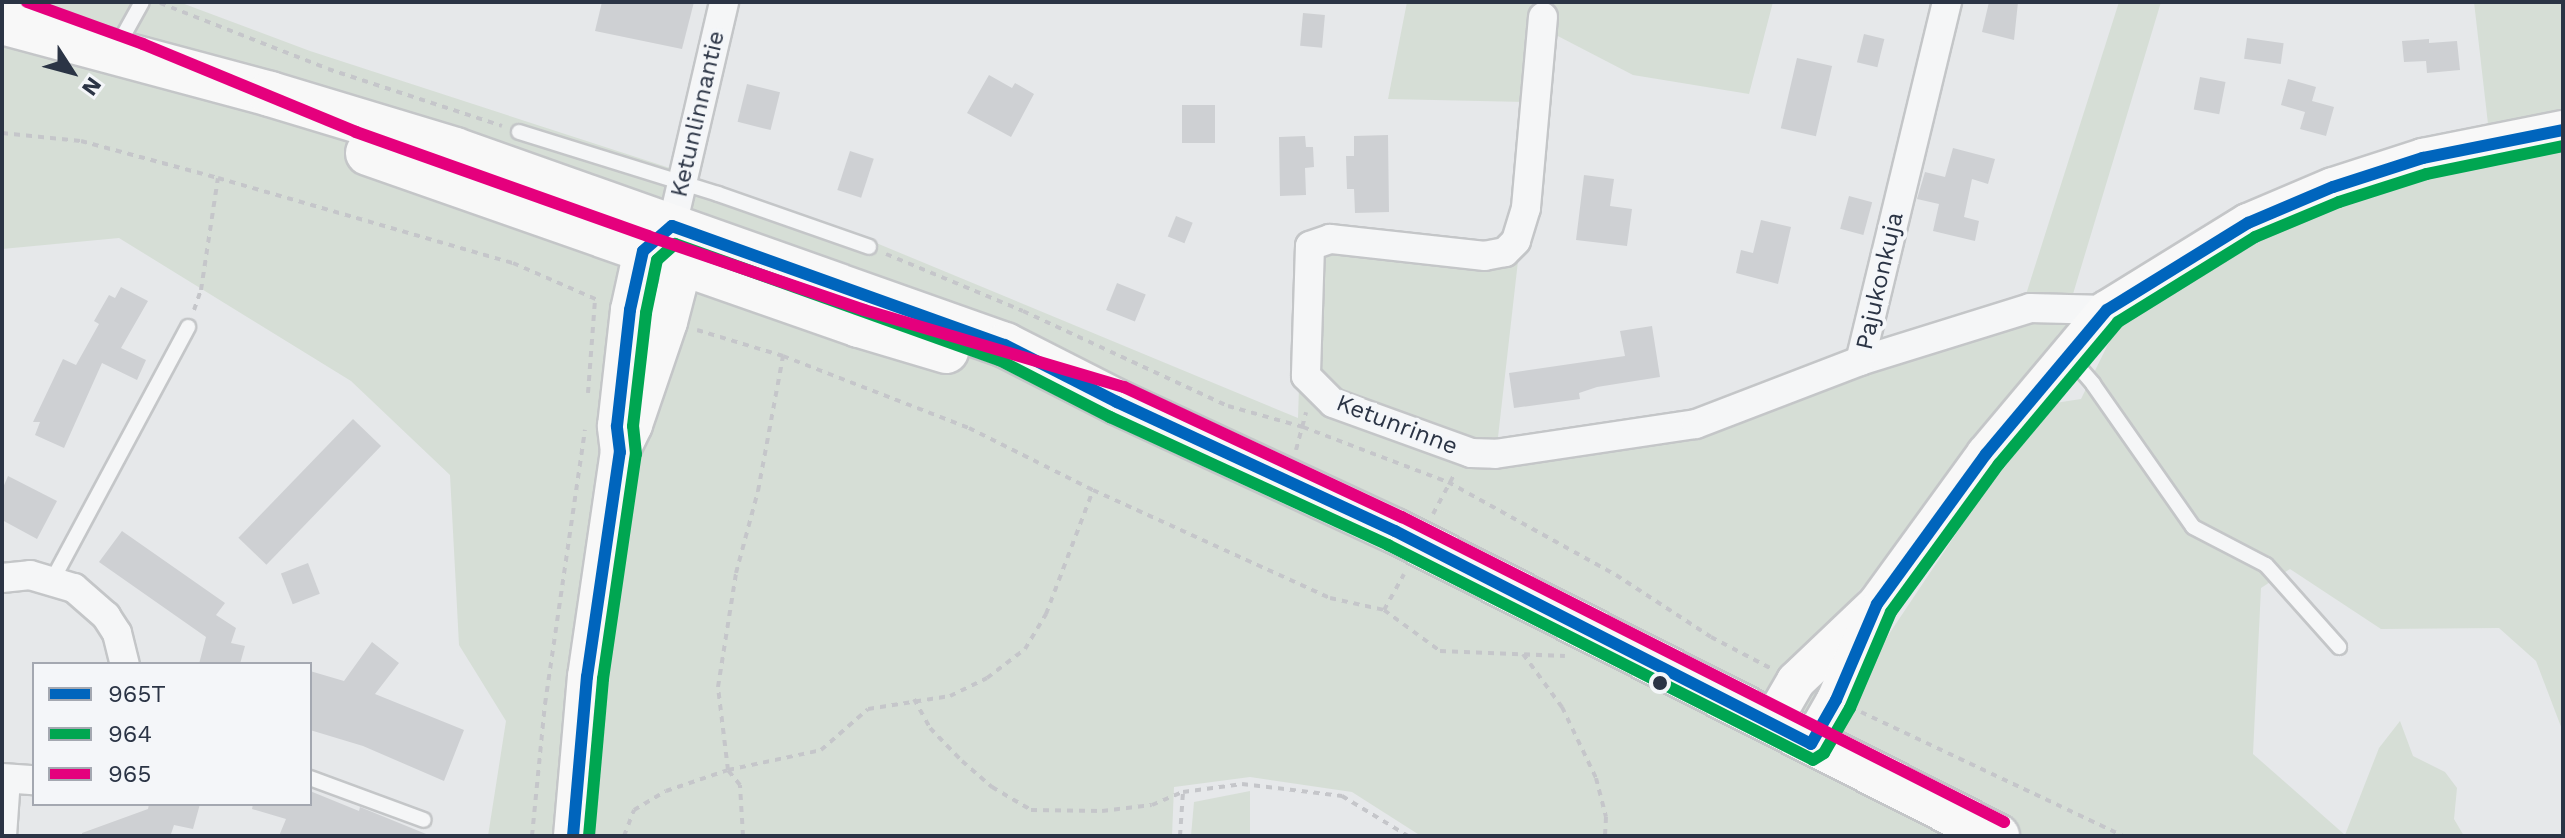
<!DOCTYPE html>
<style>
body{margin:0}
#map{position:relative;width:2565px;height:838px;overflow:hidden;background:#e6e8ea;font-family:"Work Sans",sans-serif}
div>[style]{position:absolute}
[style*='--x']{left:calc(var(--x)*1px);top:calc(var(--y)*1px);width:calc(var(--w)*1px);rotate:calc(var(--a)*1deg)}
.green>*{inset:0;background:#d6ded6}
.building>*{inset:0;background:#ced0d3;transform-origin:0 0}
.path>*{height:4px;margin-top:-2px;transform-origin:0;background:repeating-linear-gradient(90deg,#c5c6ca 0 6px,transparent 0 12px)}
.roads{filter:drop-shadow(2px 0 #c4c6c8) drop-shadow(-2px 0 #c4c6c8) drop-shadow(0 2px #c4c6c8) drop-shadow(0 -2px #c4c6c8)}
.lane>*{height:14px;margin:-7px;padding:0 7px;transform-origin:7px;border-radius:7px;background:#f5f6f7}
.street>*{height:28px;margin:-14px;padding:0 14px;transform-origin:14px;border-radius:14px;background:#f5f6f7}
.secondary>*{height:38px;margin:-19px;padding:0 19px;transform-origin:19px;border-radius:19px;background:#f8f8f8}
.primary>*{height:44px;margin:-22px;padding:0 22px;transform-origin:22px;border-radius:22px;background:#f8f8f8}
.bus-1>*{height:12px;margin:-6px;padding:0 6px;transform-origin:6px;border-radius:6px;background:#0065bd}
.bus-2>*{height:12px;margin:-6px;padding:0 6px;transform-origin:6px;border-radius:6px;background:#00a651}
.bus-3>*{height:12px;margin:-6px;padding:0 6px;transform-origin:6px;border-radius:6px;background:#e5007d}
.dots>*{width:22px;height:22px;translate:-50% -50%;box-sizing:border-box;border:4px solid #f4f6f9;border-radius:50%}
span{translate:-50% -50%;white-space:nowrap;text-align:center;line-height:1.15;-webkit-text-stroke:8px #f4f6f9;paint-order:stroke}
.street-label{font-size:24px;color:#2b3445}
.frame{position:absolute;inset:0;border:4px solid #2b3445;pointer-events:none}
.legend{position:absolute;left:32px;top:662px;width:280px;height:144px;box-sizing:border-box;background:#f4f6f9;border:2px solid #a4a8b1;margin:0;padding:10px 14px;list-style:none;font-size:24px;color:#2b3445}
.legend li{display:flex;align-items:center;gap:16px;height:40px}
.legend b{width:40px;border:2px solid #a4a8b1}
.north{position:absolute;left:32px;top:32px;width:80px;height:80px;-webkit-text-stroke:6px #f4f6f9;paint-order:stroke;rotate:126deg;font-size:22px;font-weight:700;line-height:32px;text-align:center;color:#2b3445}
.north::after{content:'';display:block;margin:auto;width:28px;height:36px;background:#2b3445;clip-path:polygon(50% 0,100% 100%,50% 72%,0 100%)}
</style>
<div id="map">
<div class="green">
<div style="clip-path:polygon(2px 2px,179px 2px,310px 51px,676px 170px,869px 240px,1298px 418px,1304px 235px,1518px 261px,1497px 446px,1672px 425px,2022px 307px,2119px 2px,2161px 2px,2070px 304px,2090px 307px,2058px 334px,2043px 362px,1889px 557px,1790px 668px,1854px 699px,1868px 668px,1891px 631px,1978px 501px,2055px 403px,2081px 399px,2114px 332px,2180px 256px,2483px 139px,2488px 124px,2474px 2px,2563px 2px,2563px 732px,2536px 661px,2499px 628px,2381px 629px,2290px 569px,2261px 588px,2253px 754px,2345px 835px,2379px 748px,2400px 721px,2413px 756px,2445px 772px,2457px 788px,2454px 819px,2464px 836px,1421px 836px,1352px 792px,1250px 777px,1174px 787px,1172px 836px,488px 836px,506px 721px,459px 645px,450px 475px,351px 381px,119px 238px,2px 249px)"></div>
<div style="clip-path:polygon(1407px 2px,1773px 2px,1749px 94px,1633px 75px,1552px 33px,1526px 102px,1388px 99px)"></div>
<div style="clip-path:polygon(1250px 791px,1250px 836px,1191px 836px,1194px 802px)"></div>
</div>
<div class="building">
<div style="clip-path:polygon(602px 2px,694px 2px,682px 49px,595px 31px)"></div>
<div style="clip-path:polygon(1989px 2px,2018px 2px,2014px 40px,1982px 32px)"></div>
<div style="left:1303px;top:13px;width:22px;height:33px;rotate:5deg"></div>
<div style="left:1864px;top:34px;width:21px;height:29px;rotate:14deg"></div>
<div style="left:2247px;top:38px;width:37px;height:21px;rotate:8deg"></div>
<div style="clip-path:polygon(2429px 39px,2429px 43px,2457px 41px,2460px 70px,2427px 73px,2426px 61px,2404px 62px,2402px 41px)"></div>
<div style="left:1797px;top:58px;width:36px;height:72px;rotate:13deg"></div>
<div style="clip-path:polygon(989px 75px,1012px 88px,1015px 83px,1034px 94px,1011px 137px,967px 113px)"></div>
<div style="left:2200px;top:77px;width:26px;height:33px;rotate:11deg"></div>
<div style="clip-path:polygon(2288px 79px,2316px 87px,2312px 101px,2334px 107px,2326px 136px,2300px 129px,2305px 112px,2281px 105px)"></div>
<div style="left:747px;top:84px;width:34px;height:39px;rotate:14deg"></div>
<div style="left:1182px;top:105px;width:33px;height:38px"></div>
<div style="clip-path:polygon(1388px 135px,1389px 212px,1355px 213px,1354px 189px,1347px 189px,1346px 156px,1354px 156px,1354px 136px)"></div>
<div style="clip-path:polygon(1305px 136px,1306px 147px,1313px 147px,1314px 167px,1305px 168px,1306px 195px,1280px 196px,1279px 137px)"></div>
<div style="clip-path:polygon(1953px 148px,1995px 159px,1988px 184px,1972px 179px,1964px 217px,1979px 221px,1975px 241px,1933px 231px,1939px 204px,1917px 199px,1925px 172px,1945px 177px)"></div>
<div style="left:850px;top:151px;width:25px;height:41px;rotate:18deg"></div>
<div style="clip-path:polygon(1584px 175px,1614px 179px,1610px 206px,1632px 209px,1627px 246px,1576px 240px)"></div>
<div style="left:1849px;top:196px;width:24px;height:34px;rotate:15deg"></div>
<div style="left:1176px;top:216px;width:18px;height:22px;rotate:22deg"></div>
<div style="clip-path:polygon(1761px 220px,1791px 227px,1778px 284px,1736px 273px,1741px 250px,1753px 253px)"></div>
<div style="left:1117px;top:283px;width:31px;height:29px;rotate:22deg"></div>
<div style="clip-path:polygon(121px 287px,148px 301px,121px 348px,146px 360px,137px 380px,102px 363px,64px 448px,35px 435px,40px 422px,33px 422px,63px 359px,76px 365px,99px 324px,94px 321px,109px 295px,115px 298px)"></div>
<div style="clip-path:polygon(1652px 326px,1660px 377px,1597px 387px,1579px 393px,1580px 399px,1514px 408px,1509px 373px,1625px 356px,1620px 331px)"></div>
<div style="left:353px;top:419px;width:39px;height:165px;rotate:44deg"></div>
<div style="clip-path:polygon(8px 476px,57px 501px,37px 539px,2px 520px,2px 490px)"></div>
<div style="clip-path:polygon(122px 531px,225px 603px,216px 615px,236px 628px,231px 643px,245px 646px,240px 664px,199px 664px,206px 637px,99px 562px)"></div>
<div style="left:308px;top:563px;width:33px;height:29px;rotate:69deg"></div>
<div style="clip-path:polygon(372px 642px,399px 663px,375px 694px,464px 730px,444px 781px,363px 746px,310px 730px,310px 671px,344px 681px)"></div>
<div style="clip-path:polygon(310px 791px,359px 811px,360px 807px,431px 836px,279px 836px,286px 819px,252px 809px,253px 804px,310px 804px)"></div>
<div style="clip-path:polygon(149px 804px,200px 804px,193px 829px,174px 825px,171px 834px,162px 836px,82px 836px,82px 833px,148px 809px)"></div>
</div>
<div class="path">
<div style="--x:160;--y:3;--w:180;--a:21.4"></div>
<div style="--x:328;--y:69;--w:183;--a:18.1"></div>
<div style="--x:2;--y:133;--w:79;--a:5.8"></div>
<div style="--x:81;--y:141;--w:142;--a:15.1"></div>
<div style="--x:218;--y:178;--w:307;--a:16.1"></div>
<div style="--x:513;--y:263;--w:95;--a:23.6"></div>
<div style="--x:886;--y:254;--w:148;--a:22.6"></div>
<div style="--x:1023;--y:311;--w:226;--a:24.9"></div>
<div style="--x:1228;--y:406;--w:78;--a:15.6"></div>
<div style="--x:1303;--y:427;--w:155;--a:20.8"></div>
<div style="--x:1448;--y:482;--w:192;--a:29"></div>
<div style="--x:1616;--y:575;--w:113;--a:33.1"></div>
<div style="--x:1711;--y:637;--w:67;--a:27.7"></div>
<div style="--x:194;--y:310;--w:21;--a:-71"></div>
<div style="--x:201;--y:290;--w:113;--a:-81.4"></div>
<div style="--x:697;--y:330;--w:90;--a:16.8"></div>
<div style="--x:783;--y:356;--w:199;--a:21.2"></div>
<div style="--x:969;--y:428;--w:139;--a:26.6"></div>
<div style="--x:1093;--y:490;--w:260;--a:24.5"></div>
<div style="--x:1330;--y:598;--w:55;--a:12.5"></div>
<div style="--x:1384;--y:610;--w:69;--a:36.2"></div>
<div style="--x:1440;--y:651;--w:125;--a:2.3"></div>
<div style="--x:588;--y:393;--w:94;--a:-85.7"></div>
<div style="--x:1296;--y:450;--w:39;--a:-75"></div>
<div style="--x:1433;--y:514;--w:47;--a:-61.8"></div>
<div style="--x:1384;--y:610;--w:41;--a:-60.9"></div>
<div style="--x:1523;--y:654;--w:66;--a:53.7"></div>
<div style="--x:1562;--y:707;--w:79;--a:64.4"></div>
<div style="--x:1596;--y:778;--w:40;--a:75.6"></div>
<div style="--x:1606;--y:817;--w:19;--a:93"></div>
<div style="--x:914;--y:699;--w:33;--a:61"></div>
<div style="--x:930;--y:728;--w:46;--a:45.9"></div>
<div style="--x:962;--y:761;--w:40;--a:41"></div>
<div style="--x:992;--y:787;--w:45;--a:30.5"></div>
<div style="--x:1031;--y:810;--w:71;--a:0.8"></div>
<div style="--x:1102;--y:811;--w:50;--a:-6.8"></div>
<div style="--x:1152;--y:805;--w:34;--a:-23"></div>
<div style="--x:1183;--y:792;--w:60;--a:-7.7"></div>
<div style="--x:1242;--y:784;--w:101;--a:6.8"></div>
<div style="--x:1342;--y:796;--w:77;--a:31.2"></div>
<div style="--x:1861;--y:712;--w:290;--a:25.3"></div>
<div style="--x:532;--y:836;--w:133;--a:-84.4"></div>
<div style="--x:545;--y:704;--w:277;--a:-81.7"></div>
<div style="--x:624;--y:836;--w:28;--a:-69"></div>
<div style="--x:634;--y:810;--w:37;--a:-31"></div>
<div style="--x:666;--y:791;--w:65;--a:-18.7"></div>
<div style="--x:728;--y:770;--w:95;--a:-12.1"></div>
<div style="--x:821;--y:750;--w:62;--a:-41.1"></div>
<div style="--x:868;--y:709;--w:83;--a:-9"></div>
<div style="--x:950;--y:696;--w:41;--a:-25.9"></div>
<div style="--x:987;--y:678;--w:48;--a:-37.3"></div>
<div style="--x:1025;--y:649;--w:41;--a:-59"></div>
<div style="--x:1046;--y:614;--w:133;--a:-69.2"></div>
<div style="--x:743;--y:836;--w:51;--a:-93.4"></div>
<div style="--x:740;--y:785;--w:19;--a:-129"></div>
<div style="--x:728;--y:770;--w:84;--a:-96.9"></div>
<div style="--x:718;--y:687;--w:115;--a:-81"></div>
<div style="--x:736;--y:573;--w:85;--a:-75"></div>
<div style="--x:758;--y:491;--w:137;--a:-79.5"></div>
<div style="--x:1180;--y:836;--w:44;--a:-86.1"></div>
</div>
<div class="roads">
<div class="lane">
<div style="--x:117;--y:47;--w:51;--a:-60.9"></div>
<div style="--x:519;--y:132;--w:208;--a:17.3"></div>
<div style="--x:718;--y:194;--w:160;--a:19.3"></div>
<div style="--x:2069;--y:356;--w:37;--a:49"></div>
<div style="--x:2093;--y:384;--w:174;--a:55"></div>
<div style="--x:2193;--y:527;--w:82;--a:27.5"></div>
<div style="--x:2266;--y:565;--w:110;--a:48.3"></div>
<div style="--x:53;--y:579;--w:286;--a:-61.8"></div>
<div style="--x:310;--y:778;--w:121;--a:20.2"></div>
</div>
<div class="street">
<div style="--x:1947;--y:2;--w:369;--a:103.6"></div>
<div style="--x:1860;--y:361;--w:178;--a:-17.3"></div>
<div style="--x:2030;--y:308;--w:77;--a:1.5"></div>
<div style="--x:1543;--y:17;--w:192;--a:95.1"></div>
<div style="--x:1526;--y:208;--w:34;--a:107"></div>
<div style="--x:1516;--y:241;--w:16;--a:135"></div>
<div style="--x:1505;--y:252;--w:20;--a:169"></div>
<div style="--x:1485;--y:256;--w:156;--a:-173.7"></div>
<div style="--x:1330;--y:239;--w:21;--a:161"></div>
<div style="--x:1310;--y:246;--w:130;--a:91.8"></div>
<div style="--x:1306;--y:376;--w:38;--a:45"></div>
<div style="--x:1333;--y:403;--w:147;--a:19.9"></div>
<div style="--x:1471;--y:453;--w:24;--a:2"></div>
<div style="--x:1495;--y:454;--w:203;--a:-8.5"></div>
<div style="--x:1696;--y:424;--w:176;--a:-21"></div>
<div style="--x:672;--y:226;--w:230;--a:-76.9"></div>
<div style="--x:2;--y:578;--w:28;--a:-6"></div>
<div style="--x:30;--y:575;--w:46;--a:16.5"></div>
<div style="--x:74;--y:588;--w:43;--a:41.2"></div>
<div style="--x:106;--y:616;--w:20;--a:57"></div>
<div style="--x:117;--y:633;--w:32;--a:76"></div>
<div style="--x:2;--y:778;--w:32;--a:4"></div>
<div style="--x:2;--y:836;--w:57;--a:-86"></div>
</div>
<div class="secondary">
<div style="--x:1771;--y:724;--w:50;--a:-59.8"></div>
<div style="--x:1796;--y:681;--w:112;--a:-43.5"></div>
<div style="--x:1877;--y:604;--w:185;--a:-54"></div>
<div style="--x:1986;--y:454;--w:188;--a:-50"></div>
<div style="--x:2107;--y:310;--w:166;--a:-31.7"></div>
<div style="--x:2248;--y:223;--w:92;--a:-23"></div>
<div style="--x:2333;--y:187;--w:95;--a:-17.9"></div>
<div style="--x:2423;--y:158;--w:143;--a:-11.3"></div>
<div style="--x:1811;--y:744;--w:51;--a:-60.4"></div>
<div style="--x:1836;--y:700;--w:94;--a:-66.7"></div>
<div style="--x:573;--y:836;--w:160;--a:-85"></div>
<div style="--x:587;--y:677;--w:227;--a:-81.7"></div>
<div style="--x:620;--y:452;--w:26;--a:-97"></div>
<div style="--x:617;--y:426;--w:117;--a:-83.6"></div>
<div style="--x:630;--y:310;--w:60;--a:-77.6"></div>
<div style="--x:643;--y:251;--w:38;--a:-41"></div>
<div style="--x:672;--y:226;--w:40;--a:74"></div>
<div style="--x:683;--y:264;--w:60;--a:104.5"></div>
<div style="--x:668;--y:322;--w:109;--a:108.8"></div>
<div style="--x:633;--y:425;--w:30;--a:116"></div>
</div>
<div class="primary">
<div style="--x:2;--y:22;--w:278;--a:15"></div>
<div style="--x:270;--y:94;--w:193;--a:16.8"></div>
<div style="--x:455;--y:150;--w:584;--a:19.52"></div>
<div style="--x:1005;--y:345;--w:126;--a:27"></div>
<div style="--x:1117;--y:402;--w:306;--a:24.9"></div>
<div style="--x:1395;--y:531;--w:675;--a:26.87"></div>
<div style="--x:368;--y:153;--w:520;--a:19.31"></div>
<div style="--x:859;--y:325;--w:91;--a:16.6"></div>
</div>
</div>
<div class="bus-1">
<div style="--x:573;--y:836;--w:160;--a:-85"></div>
<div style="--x:587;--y:677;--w:227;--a:-81.7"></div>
<div style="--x:620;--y:452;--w:26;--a:-97"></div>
<div style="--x:617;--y:426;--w:117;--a:-83.6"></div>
<div style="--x:630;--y:310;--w:60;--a:-77.6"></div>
<div style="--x:643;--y:251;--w:38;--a:-41"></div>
<div style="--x:672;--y:226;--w:354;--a:19.7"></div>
<div style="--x:1005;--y:345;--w:126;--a:27"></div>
<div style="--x:1117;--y:402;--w:306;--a:24.9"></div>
<div style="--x:1395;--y:531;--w:467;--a:27.1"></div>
<div style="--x:1811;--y:744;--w:51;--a:-60.4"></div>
<div style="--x:1836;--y:700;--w:104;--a:-66.9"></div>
<div style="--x:1877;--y:604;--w:185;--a:-54"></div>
<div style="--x:1986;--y:454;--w:188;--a:-50"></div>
<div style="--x:2107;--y:310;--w:166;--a:-31.7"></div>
<div style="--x:2248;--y:223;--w:92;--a:-23"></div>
<div style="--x:2333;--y:187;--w:95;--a:-17.9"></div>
<div style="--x:2423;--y:158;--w:143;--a:-11.3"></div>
</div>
<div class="bus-2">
<div style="--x:589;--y:836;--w:158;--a:-84.9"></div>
<div style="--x:603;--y:679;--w:227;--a:-81.7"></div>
<div style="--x:636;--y:454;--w:28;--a:-96"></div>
<div style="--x:633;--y:426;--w:114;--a:-83.4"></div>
<div style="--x:646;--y:313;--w:54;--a:-78.3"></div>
<div style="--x:657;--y:260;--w:24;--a:-42"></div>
<div style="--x:675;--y:244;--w:344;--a:19.7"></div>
<div style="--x:999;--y:360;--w:125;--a:27.2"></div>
<div style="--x:1110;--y:417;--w:306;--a:24.7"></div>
<div style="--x:1388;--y:545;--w:476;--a:26.8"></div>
<div style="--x:1813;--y:760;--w:13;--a:-32"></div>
<div style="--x:1824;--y:753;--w:52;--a:-60"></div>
<div style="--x:1850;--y:708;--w:104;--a:-66.9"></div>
<div style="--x:1891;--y:612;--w:183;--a:-53.9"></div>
<div style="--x:1999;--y:464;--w:185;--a:-50"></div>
<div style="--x:2118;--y:322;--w:161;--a:-31.8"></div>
<div style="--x:2255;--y:237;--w:91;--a:-22.6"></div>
<div style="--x:2339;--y:202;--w:92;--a:-17.7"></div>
<div style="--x:2427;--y:174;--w:139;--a:-11.6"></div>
</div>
<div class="bus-3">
<div style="--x:27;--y:2;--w:123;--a:19.9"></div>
<div style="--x:143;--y:44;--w:230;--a:22.4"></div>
<div style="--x:356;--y:132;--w:310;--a:19.6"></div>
<div style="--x:648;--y:236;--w:228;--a:18.9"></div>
<div style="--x:864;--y:310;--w:271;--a:16.5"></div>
<div style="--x:1124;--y:387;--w:307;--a:25.1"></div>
<div style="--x:1402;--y:517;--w:675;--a:26.87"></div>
</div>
<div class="dots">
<div style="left:1660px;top:683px;background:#2b3445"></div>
</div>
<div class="street-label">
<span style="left:698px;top:114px;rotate:-77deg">Ketunlinnantie</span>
<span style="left:1880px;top:281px;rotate:-77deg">Pajukonkuja</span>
<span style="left:1397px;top:425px;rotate:21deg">Ketunrinne</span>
</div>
<div class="frame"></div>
<ul class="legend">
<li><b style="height:10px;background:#0065bd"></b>965T</li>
<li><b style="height:10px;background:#00a651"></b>964</li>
<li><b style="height:10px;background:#e5007d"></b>965</li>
</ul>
<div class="north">N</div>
</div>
